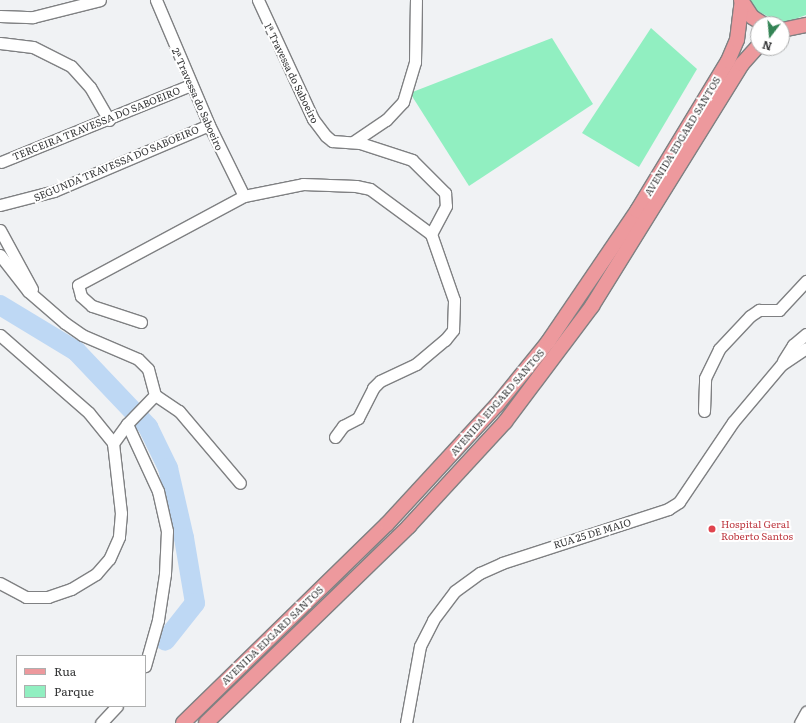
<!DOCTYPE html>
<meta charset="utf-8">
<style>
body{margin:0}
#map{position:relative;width:806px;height:723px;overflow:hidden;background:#f0f2f4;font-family:Literata,serif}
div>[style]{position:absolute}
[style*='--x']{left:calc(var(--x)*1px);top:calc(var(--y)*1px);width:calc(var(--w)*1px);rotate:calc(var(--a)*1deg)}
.green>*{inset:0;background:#91efc1}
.river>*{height:20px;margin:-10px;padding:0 10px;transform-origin:10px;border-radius:10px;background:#bed8f4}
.roads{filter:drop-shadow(1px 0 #7f8082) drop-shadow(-1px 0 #7f8082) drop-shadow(0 1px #7f8082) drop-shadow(0 -1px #7f8082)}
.minor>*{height:11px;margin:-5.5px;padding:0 5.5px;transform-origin:5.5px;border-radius:5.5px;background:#fff}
.major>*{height:14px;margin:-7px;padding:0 7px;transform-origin:7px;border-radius:7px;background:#ed999d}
.dots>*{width:11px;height:11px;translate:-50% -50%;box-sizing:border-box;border:2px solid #fff;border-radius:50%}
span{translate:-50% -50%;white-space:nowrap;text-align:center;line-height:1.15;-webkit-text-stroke:4px #fff;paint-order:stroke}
.street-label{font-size:10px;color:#353637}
.health-label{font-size:10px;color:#be3a42}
.left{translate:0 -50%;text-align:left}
.legend{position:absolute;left:16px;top:655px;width:130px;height:52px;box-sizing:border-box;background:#fff;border:1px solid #aeafaf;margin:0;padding:5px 7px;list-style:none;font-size:12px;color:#353637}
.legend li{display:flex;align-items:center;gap:8px;height:20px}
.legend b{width:20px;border:1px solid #aeafaf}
.north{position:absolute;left:750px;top:16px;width:40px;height:40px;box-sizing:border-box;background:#fff;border:1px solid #aeafaf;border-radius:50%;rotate:196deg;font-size:11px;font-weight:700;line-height:16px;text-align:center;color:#353637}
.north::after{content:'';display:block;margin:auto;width:14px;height:18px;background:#338455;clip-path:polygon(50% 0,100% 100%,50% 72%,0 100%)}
</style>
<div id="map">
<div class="green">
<div style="clip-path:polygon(749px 0,806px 0,806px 15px,787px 22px,776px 21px,756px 10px)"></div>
<div style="clip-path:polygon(651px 28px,697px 69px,639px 167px,582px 133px)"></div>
<div style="clip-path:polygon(552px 38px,593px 104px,469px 186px,410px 93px)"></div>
</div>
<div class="river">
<div style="--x:0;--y:305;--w:89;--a:31.2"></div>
<div style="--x:76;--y:351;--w:105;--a:46.5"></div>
<div style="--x:148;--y:427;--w:46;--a:64"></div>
<div style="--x:168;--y:468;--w:72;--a:77.1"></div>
<div style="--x:184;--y:538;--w:66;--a:80.4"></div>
<div style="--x:195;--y:603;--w:48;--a:128.3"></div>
</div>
<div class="roads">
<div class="minor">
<div style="--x:156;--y:0;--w:136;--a:67"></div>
<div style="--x:209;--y:125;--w:79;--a:63.8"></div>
<div style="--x:258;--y:0;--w:131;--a:65.2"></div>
<div style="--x:313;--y:119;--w:21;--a:53"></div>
<div style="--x:326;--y:136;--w:8;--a:40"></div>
<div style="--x:332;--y:141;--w:28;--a:4"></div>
<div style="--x:360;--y:143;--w:55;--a:18.1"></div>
<div style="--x:412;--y:160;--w:47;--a:45"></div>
<div style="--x:445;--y:193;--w:13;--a:86"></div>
<div style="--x:446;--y:206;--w:32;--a:118"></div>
<div style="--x:0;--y:16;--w:33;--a:2"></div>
<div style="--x:33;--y:17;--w:69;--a:-14.2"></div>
<div style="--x:0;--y:43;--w:33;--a:7"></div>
<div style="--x:33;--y:47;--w:42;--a:26.6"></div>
<div style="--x:71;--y:66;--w:28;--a:48"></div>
<div style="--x:90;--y:87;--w:38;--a:60"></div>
<div style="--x:353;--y:142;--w:40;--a:-34"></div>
<div style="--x:386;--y:120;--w:25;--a:-47"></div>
<div style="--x:403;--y:102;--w:42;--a:-73.3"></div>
<div style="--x:415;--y:62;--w:62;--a:-89.1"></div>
<div style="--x:1;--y:162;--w:205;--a:-22.1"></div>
<div style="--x:0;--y:205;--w:56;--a:-14.5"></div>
<div style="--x:54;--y:191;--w:168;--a:-23.1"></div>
<div style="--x:0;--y:230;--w:67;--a:61.5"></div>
<div style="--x:0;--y:255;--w:46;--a:52.1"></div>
<div style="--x:28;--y:291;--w:49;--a:40.9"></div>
<div style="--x:65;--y:323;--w:21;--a:35"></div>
<div style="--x:82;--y:335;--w:61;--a:23.2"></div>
<div style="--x:138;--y:359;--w:14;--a:45"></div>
<div style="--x:148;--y:369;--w:27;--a:75"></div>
<div style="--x:155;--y:395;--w:40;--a:134"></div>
<div style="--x:127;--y:424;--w:24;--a:126"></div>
<div style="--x:141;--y:322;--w:52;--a:-161.9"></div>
<div style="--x:92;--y:306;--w:15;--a:-138"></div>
<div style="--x:81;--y:296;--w:11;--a:-105"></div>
<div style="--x:78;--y:285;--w:188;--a:-28.2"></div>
<div style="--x:244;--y:196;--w:60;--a:-11.5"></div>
<div style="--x:303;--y:184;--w:53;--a:2.2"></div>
<div style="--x:356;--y:186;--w:14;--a:12"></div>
<div style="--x:370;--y:189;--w:76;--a:36.4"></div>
<div style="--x:0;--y:335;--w:118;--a:41.2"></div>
<div style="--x:89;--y:413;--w:38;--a:51"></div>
<div style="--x:113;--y:443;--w:70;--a:83.5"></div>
<div style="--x:121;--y:513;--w:24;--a:95"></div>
<div style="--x:119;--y:537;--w:24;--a:114"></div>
<div style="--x:109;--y:559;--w:20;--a:131"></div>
<div style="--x:96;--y:574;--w:29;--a:149"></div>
<div style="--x:71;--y:589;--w:24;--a:161"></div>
<div style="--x:48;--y:597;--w:22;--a:180"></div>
<div style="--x:26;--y:597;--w:30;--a:-152"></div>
<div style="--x:783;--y:361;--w:19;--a:-58"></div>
<div style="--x:793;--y:345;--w:17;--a:-40"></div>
<div style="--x:155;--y:395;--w:29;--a:34"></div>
<div style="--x:179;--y:411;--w:94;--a:49.7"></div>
<div style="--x:704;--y:411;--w:33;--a:-88"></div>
<div style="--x:705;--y:378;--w:32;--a:-64"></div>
<div style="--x:719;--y:349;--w:45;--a:-46.8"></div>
<div style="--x:750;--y:316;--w:11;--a:-34"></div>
<div style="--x:759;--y:310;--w:20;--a:0"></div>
<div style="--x:779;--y:310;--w:40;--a:-47"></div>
<div style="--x:127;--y:424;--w:74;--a:65.2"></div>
<div style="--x:158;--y:491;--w:41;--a:77.3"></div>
<div style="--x:167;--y:531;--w:43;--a:92.7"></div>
<div style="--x:165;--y:574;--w:47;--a:98.7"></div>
<div style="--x:158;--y:620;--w:48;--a:105.8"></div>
<div style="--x:335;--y:437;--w:14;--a:-54"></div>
<div style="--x:343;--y:426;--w:17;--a:-28"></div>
<div style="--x:358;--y:418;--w:34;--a:-63"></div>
<div style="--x:373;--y:388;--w:10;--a:-45"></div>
<div style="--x:380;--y:381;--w:40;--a:-25"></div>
<div style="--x:416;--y:364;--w:38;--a:-40"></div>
<div style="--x:445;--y:340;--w:13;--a:-51"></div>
<div style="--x:453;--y:330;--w:30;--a:-88"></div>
<div style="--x:454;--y:300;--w:70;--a:-109.2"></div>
<div style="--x:101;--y:723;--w:23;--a:-47"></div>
<div style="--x:406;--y:723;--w:78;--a:-79.7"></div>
<div style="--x:420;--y:646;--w:29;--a:-63"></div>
<div style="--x:433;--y:620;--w:36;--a:-53"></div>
<div style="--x:455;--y:591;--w:31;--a:-36"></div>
<div style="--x:480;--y:573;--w:24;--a:-24"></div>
<div style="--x:502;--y:563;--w:175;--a:-18"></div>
<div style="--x:668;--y:509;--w:13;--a:-32"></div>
<div style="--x:679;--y:502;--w:97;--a:-56"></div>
<div style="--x:733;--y:422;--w:75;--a:-49.9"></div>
<div style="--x:781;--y:365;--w:30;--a:-34"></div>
<div style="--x:800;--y:723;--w:13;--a:-61"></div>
</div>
<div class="major">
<div style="--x:741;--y:0;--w:20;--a:57"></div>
<div style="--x:752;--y:17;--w:13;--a:32"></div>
<div style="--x:782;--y:30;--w:25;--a:-12"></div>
<div style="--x:183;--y:723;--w:285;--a:-44.3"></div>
<div style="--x:387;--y:524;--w:162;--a:-47.3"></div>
<div style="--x:497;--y:405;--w:81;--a:-51"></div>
<div style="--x:548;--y:342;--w:158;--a:-55.8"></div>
<div style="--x:637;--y:211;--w:175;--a:-58.8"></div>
<div style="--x:728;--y:61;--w:23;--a:-67"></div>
<div style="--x:737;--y:40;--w:38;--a:-83"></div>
<div style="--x:206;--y:723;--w:283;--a:-44.1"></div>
<div style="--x:409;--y:526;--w:142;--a:-47.3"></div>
<div style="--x:505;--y:422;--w:145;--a:-53.1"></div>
<div style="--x:592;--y:306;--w:285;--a:-58.2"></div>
<div style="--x:742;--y:64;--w:24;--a:-48"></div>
</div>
</div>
<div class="dots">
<div style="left:712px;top:529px;background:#e0444e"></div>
</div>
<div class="street-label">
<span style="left:292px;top:73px;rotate:64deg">1ª Travessa do Saboeiro</span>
<span style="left:198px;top:99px;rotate:66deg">2ª Travessa do Saboeiro</span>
<span style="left:96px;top:123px;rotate:-22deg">TERCEIRA TRAVESSA DO SABOEIRO</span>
<span style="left:682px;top:136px;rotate:-59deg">AVENIDA EDGARD SANTOS</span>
<span style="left:116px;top:163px;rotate:-23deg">SEGUNDA TRAVESSA DO SABOEIRO</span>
<span style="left:497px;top:402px;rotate:-49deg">AVENIDA EDGARD SANTOS</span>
<span style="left:592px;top:533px;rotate:-17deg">RUA 25 DE MAIO</span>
<span style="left:272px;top:635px;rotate:-44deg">AVENIDA EDGARD SANTOS</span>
</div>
<div class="health-label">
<span class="left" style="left:721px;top:529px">Hospital Geral<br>Roberto Santos</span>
</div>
<ul class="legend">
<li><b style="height:5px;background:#ed999d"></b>Rua</li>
<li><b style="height:11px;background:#91efc1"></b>Parque</li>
</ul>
<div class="north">N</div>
</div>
